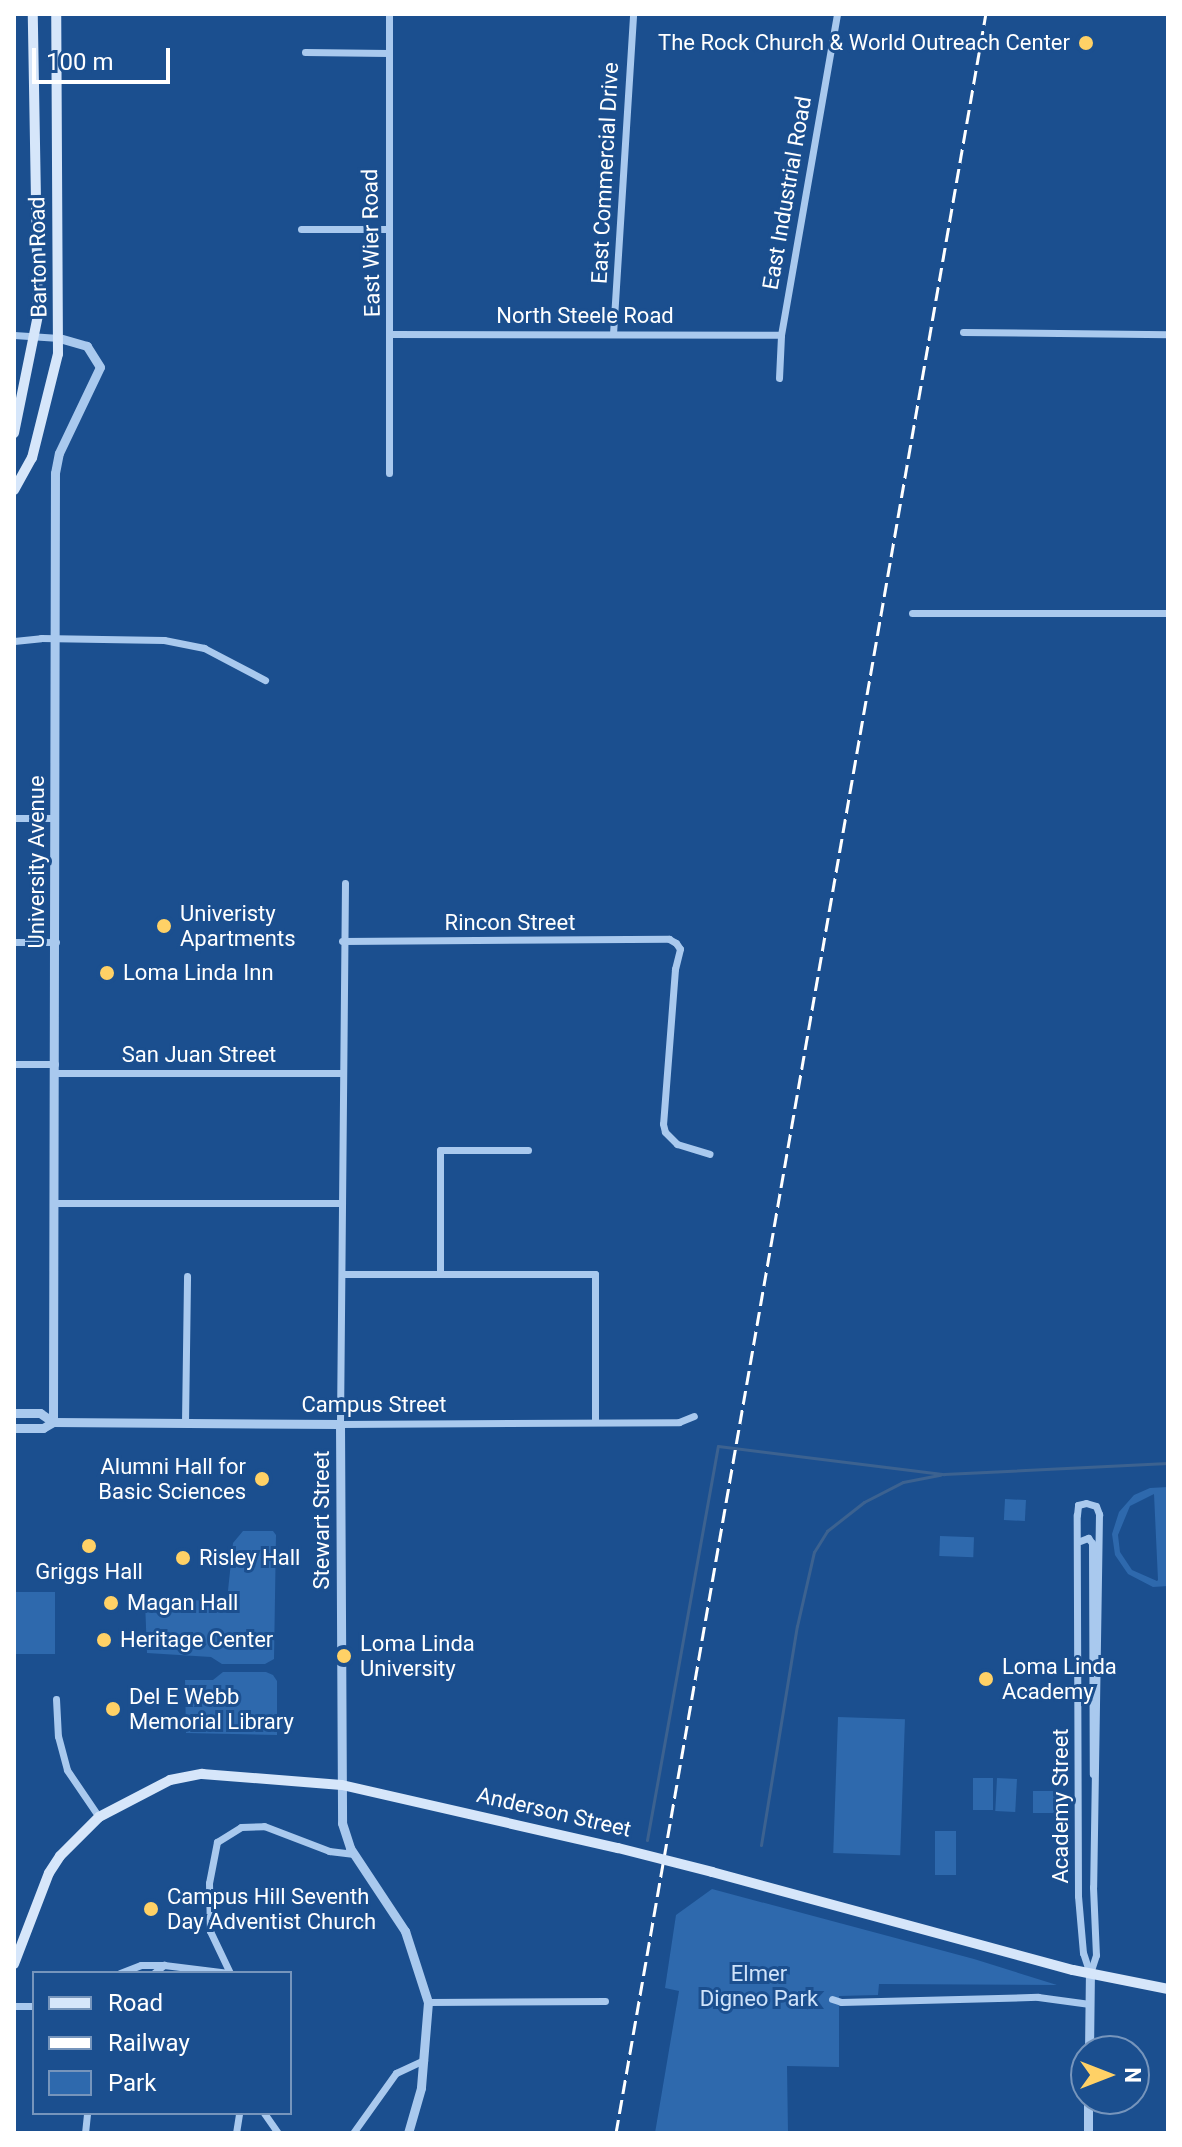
<!DOCTYPE html>
<style>
body{margin:0}
#map{position:relative;width:1182px;height:2147px;overflow:hidden;background:#1b4f8f;font-family:Roboto,sans-serif}
div>[style]{position:absolute}
[style*='--x']{left:calc(var(--x)*1px);top:calc(var(--y)*1px);width:calc(var(--w)*1px);rotate:calc(var(--a)*1deg)}
.green>*{inset:0;background:#2e69ad;transform-origin:0 0}
.stream>*{height:3px;margin:-1.5px;padding:0 1.5px;transform-origin:1.5px;border-radius:1.5px;background:#3c6290}
.minor>*{height:7px;margin:-3.5px;padding:0 3.5px;transform-origin:3.5px;border-radius:3.5px;background:#a9c9ee}
.tertiary>*{height:9px;margin:-4.5px;padding:0 4.5px;transform-origin:4.5px;border-radius:4.5px;background:#a9c9ee}
.secondary>*{height:10px;margin:-5px;padding:0 5px;transform-origin:5px;border-radius:5px;background:#d6e6fa}
.rail>*{height:3px;margin-top:-1.5px;transform-origin:0;background:repeating-linear-gradient(90deg,#fff 0 14px,transparent 0 20px)}
.secondary-bridge>*{height:10px;margin:-5px;padding:0 5px;transform-origin:5px;border-radius:5px;background:#d6e6fa}
.dots>*{width:22px;height:22px;translate:-50% -50%;box-sizing:border-box;border:4px solid #1b4f8f;border-radius:50%}
span{translate:-50% -50%;white-space:nowrap;text-align:center;line-height:1.15;-webkit-text-stroke:6px #1b4f8f;paint-order:stroke}
.poi-label{font-size:22px;color:#fff}
.right{translate:-100% -50%;text-align:right}
.left{translate:0 -50%;text-align:left}
.street-label{font-size:22px;color:#fff}
.park-label{font-size:22px;color:#cfe3fa}
.frame{position:absolute;inset:0;border:16px solid #fff;pointer-events:none}
.legend{position:absolute;left:32px;top:1971px;width:260px;height:144px;box-sizing:border-box;background:#1b4f8f;border:2px solid #7695bc;margin:0;padding:10px 14px;list-style:none;font-size:24px;color:#fff}
.legend li{display:flex;align-items:center;gap:16px;height:40px}
.legend b{width:40px;border:2px solid #7695bc}
.north{position:absolute;left:1070px;top:2035px;width:80px;height:80px;box-sizing:border-box;background:#1b4f8f;border:2px solid #7695bc;border-radius:50%;rotate:90deg;font-size:22px;font-weight:700;line-height:32px;text-align:center;color:#fff}
.north::after{content:'';display:block;margin:auto;width:28px;height:36px;background:#ffd166;clip-path:polygon(50% 0,100% 100%,50% 72%,0 100%)}
.scale{position:absolute;left:32px;top:48px;width:138px;height:36px;box-sizing:border-box;border:4px solid #fff;border-top:0;padding-left:10px;font-size:24px;line-height:28px;white-space:nowrap;color:#fff;-webkit-text-stroke:6px #1b4f8f;paint-order:stroke}
</style>
<div id="map">
<div class="green">
<div style="clip-path:polygon(evenodd,1168px 1487px,1168px 1586px,1153px 1587px,1128px 1574px,1115px 1555px,1112px 1534px,1119px 1512px,1134px 1495px,1150px 1488px,1168px 1487px,1154px 1494px,1158px 1580px,1157px 1581px,1132px 1570px,1120px 1552px,1118px 1535px,1130px 1506px,1154px 1494px)"></div>
<div style="left:1005px;top:1499px;width:21px;height:21px;rotate:3deg"></div>
<div style="clip-path:polygon(243px 1531px,273px 1531px,276px 1535px,274px 1659px,265px 1664px,222px 1664px,211px 1657px,147px 1653px,145px 1601px,227px 1600px,233px 1543px)"></div>
<div style="left:940px;top:1536px;width:34px;height:20px;rotate:2deg"></div>
<div style="left:14px;top:1592px;width:41px;height:62px"></div>
<div style="clip-path:polygon(223px 1672px,266px 1672px,273px 1675px,277px 1681px,277px 1735px,186px 1733px,185px 1680px,213px 1680px)"></div>
<div style="left:838px;top:1717px;width:67px;height:136px;rotate:2deg"></div>
<div style="left:973px;top:1778px;width:20px;height:32px"></div>
<div style="left:997px;top:1778px;width:20px;height:33px;rotate:3deg"></div>
<div style="left:1033px;top:1791px;width:27px;height:22px"></div>
<div style="left:935px;top:1831px;width:21px;height:44px"></div>
<div style="clip-path:polygon(712px 1889px,974px 1959px,1057px 1985px,879px 1984px,878px 1995px,839px 1996px,839px 2067px,787px 2066px,788px 2133px,655px 2133px,679px 1991px,665px 1988px,676px 1915px)"></div>
</div>
<div class="stream">
<div style="--x:647;--y:1840;--w:400;--a:-79.8"></div>
<div style="--x:718;--y:1446;--w:228;--a:7.1"></div>
<div style="--x:944;--y:1474;--w:224;--a:-2.8"></div>
<div style="--x:761;--y:1845;--w:222;--a:-80.7"></div>
<div style="--x:797;--y:1626;--w:76;--a:-77.1"></div>
<div style="--x:814;--y:1552;--w:25;--a:-58"></div>
<div style="--x:827;--y:1531;--w:47;--a:-38.1"></div>
<div style="--x:864;--y:1502;--w:44;--a:-27.1"></div>
<div style="--x:903;--y:1482;--w:38;--a:-11"></div>
</div>
<div class="minor">
<div style="--x:389;--y:14;--w:459;--a:90"></div>
<div style="--x:305;--y:52;--w:83;--a:0.7"></div>
<div style="--x:301;--y:229;--w:88;--a:0"></div>
<div style="--x:963;--y:332;--w:205;--a:0.6"></div>
<div style="--x:390;--y:334;--w:391;--a:0.1"></div>
<div style="--x:613;--y:334;--w:321;--a:-86.4"></div>
<div style="--x:14;--y:335;--w:45;--a:3.8"></div>
<div style="--x:779;--y:378;--w:43;--a:-87.3"></div>
<div style="--x:781;--y:335;--w:326;--a:-80.1"></div>
<div style="--x:912;--y:613;--w:256;--a:0"></div>
<div style="--x:14;--y:641;--w:27;--a:-6"></div>
<div style="--x:41;--y:638;--w:123;--a:0.9"></div>
<div style="--x:164;--y:640;--w:41;--a:11.3"></div>
<div style="--x:204;--y:648;--w:69;--a:27.7"></div>
<div style="--x:14;--y:818;--w:41;--a:0"></div>
<div style="--x:345;--y:883;--w:541;--a:90.53"></div>
<div style="--x:340;--y:1424;--w:339;--a:-0.3"></div>
<div style="--x:679;--y:1422;--w:16;--a:-22"></div>
<div style="--x:342;--y:941;--w:327;--a:-0.4"></div>
<div style="--x:669;--y:939;--w:8;--a:30"></div>
<div style="--x:676;--y:943;--w:7;--a:56"></div>
<div style="--x:680;--y:949;--w:21;--a:104"></div>
<div style="--x:675;--y:969;--w:155;--a:94.4"></div>
<div style="--x:663;--y:1124;--w:8;--a:76"></div>
<div style="--x:665;--y:1132;--w:17;--a:45"></div>
<div style="--x:677;--y:1144;--w:34;--a:17"></div>
<div style="--x:14;--y:942;--w:42;--a:0"></div>
<div style="--x:14;--y:1064;--w:41;--a:0"></div>
<div style="--x:55;--y:1073;--w:287;--a:0"></div>
<div style="--x:56;--y:1203;--w:286;--a:0"></div>
<div style="--x:342;--y:1274;--w:253;--a:0"></div>
<div style="--x:595;--y:1274;--w:148;--a:90"></div>
<div style="--x:440;--y:1274;--w:124;--a:-90"></div>
<div style="--x:440;--y:1150;--w:88;--a:0"></div>
<div style="--x:185;--y:1423;--w:147;--a:-89.2"></div>
<div style="--x:1086;--y:1503;--w:10;--a:17"></div>
<div style="--x:1096;--y:1506;--w:9;--a:69"></div>
<div style="--x:1099;--y:1514;--w:373;--a:90.9"></div>
<div style="--x:1093;--y:1887;--w:68;--a:87.5"></div>
<div style="--x:1096;--y:1955;--w:20;--a:108"></div>
<div style="--x:1090;--y:1974;--w:22;--a:-108"></div>
<div style="--x:1083;--y:1953;--w:57;--a:-95"></div>
<div style="--x:1078;--y:1896;--w:381;--a:-90.2"></div>
<div style="--x:1077;--y:1515;--w:10;--a:-84"></div>
<div style="--x:1078;--y:1505;--w:8;--a:-14"></div>
<div style="--x:1080;--y:1541;--w:9;--a:-21"></div>
<div style="--x:1088;--y:1538;--w:6;--a:51"></div>
<div style="--x:1092;--y:1543;--w:231;--a:89.8"></div>
<div style="--x:56;--y:1699;--w:37;--a:87"></div>
<div style="--x:58;--y:1736;--w:35;--a:75"></div>
<div style="--x:67;--y:1770;--w:57;--a:55.8"></div>
<div style="--x:120;--y:1973;--w:22;--a:-21"></div>
<div style="--x:141;--y:1965;--w:23;--a:0"></div>
<div style="--x:154;--y:1973;--w:13;--a:-39"></div>
<div style="--x:164;--y:1965;--w:65;--a:7"></div>
<div style="--x:230;--y:1973;--w:47;--a:-115.5"></div>
<div style="--x:210;--y:1931;--w:48;--a:-91.2"></div>
<div style="--x:209;--y:1883;--w:42;--a:-79"></div>
<div style="--x:217;--y:1842;--w:28;--a:-32"></div>
<div style="--x:241;--y:1827;--w:23;--a:-2"></div>
<div style="--x:264;--y:1826;--w:70;--a:21"></div>
<div style="--x:329;--y:1851;--w:25;--a:7"></div>
<div style="--x:832;--y:1999;--w:9;--a:18"></div>
<div style="--x:841;--y:2002;--w:197;--a:-1.5"></div>
<div style="--x:1038;--y:1997;--w:52;--a:7.7"></div>
<div style="--x:428;--y:2002;--w:177;--a:-0.3"></div>
<div style="--x:14;--y:2006;--w:20;--a:0"></div>
<div style="--x:264;--y:2113;--w:24;--a:55"></div>
<div style="--x:85;--y:2133;--w:20;--a:-84"></div>
<div style="--x:236;--y:2133;--w:20;--a:-81"></div>
<div style="--x:353;--y:2133;--w:74;--a:-54.4"></div>
<div style="--x:396;--y:2073;--w:31;--a:-25"></div>
</div>
<div class="tertiary">
<div style="--x:14;--y:1413;--w:26;--a:0"></div>
<div style="--x:40;--y:1413;--w:16;--a:35"></div>
<div style="--x:53;--y:1422;--w:949;--a:-89.88"></div>
<div style="--x:55;--y:473;--w:20;--a:-79"></div>
<div style="--x:59;--y:453;--w:95;--a:-64.5"></div>
<div style="--x:100;--y:367;--w:25;--a:-122"></div>
<div style="--x:87;--y:346;--w:29;--a:-164"></div>
<div style="--x:14;--y:1428;--w:29;--a:0"></div>
<div style="--x:43;--y:1428;--w:12;--a:-31"></div>
<div style="--x:53;--y:1422;--w:287;--a:0.4"></div>
<div style="--x:340;--y:1424;--w:399;--a:89.7"></div>
<div style="--x:342;--y:1823;--w:26;--a:72"></div>
<div style="--x:350;--y:1848;--w:100;--a:56.5"></div>
<div style="--x:405;--y:1931;--w:75;--a:72.1"></div>
<div style="--x:428;--y:2002;--w:86;--a:94.7"></div>
<div style="--x:421;--y:2088;--w:47;--a:106.1"></div>
<div style="--x:1089;--y:2051;--w:77;--a:-89.3"></div>
<div style="--x:1088;--y:2133;--w:34;--a:-90"></div>
</div>
<div class="secondary">
<div style="--x:14;--y:433;--w:120;--a:-78.5"></div>
<div style="--x:38;--y:315;--w:301;--a:-91"></div>
<div style="--x:14;--y:490;--w:37;--a:-61"></div>
<div style="--x:32;--y:458;--w:107;--a:-76"></div>
<div style="--x:58;--y:354;--w:340;--a:-90.3"></div>
<div style="--x:712;--y:1872;--w:374;--a:15.2"></div>
<div style="--x:1073;--y:1970;--w:97;--a:11.3"></div>
<div style="--x:14;--y:1964;--w:97;--a:-69"></div>
<div style="--x:49;--y:1873;--w:20;--a:-57"></div>
<div style="--x:60;--y:1856;--w:55;--a:-45"></div>
<div style="--x:99;--y:1817;--w:80;--a:-27.5"></div>
<div style="--x:170;--y:1780;--w:33;--a:-11"></div>
<div style="--x:202;--y:1774;--w:140;--a:4.5"></div>
<div style="--x:342;--y:1785;--w:283;--a:12.9"></div>
</div>
<div class="rail">
<div style="--x:616;--y:2133;--w:2151;--a:-80.1"></div>
</div>
<div class="secondary-bridge">
<div style="--x:618;--y:1848;--w:97;--a:14.3"></div>
</div>
<div class="dots">
<div style="left:1086px;top:43px;background:#ffd166"></div>
<div style="left:164px;top:926px;background:#ffd166"></div>
<div style="left:107px;top:973px;background:#ffd166"></div>
<div style="left:262px;top:1479px;background:#ffd166"></div>
<div style="left:89px;top:1546px;background:#ffd166"></div>
<div style="left:183px;top:1558px;background:#ffd166"></div>
<div style="left:111px;top:1603px;background:#ffd166"></div>
<div style="left:104px;top:1640px;background:#ffd166"></div>
<div style="left:344px;top:1656px;background:#ffd166"></div>
<div style="left:986px;top:1679px;background:#ffd166"></div>
<div style="left:113px;top:1709px;background:#ffd166"></div>
<div style="left:151px;top:1909px;background:#ffd166"></div>
</div>
<div class="poi-label">
<span class="right" style="left:1070px;top:43px">The Rock Church &amp; World Outreach Center</span>
<span class="left" style="left:180px;top:926px">Univeristy<br>Apartments</span>
<span class="left" style="left:123px;top:973px">Loma Linda Inn</span>
<span class="right" style="left:246px;top:1479px">Alumni Hall for<br>Basic Sciences</span>
<span class="left" style="left:199px;top:1558px">Risley Hall</span>
<span style="left:89px;top:1572px">Griggs Hall</span>
<span class="left" style="left:127px;top:1603px">Magan Hall</span>
<span class="left" style="left:120px;top:1640px">Heritage Center</span>
<span class="left" style="left:360px;top:1656px">Loma Linda<br>University</span>
<span class="left" style="left:1002px;top:1679px">Loma Linda<br>Academy</span>
<span class="left" style="left:129px;top:1709px">Del E Webb<br>Memorial Library</span>
<span class="left" style="left:167px;top:1909px">Campus Hill Seventh<br>Day Adventist Church</span>
</div>
<div class="street-label">
<span style="left:605px;top:173px;rotate:-87deg">East Commercial Drive</span>
<span style="left:787px;top:193px;rotate:-80deg">East Industrial Road</span>
<span style="left:371px;top:243px;rotate:-91deg">East Wier Road</span>
<span style="left:38px;top:257px;rotate:-91deg">Barton Road</span>
<span style="left:585px;top:316px">North Steele Road</span>
<span style="left:37px;top:862px;rotate:-90deg">University Avenue</span>
<span style="left:510px;top:923px">Rincon Street</span>
<span style="left:199px;top:1055px">San Juan Street</span>
<span style="left:374px;top:1405px">Campus Street</span>
<span style="left:322px;top:1520px;rotate:-90deg">Stewart Street</span>
<span style="left:1061px;top:1806px;rotate:-90deg">Academy Street</span>
<span style="left:554px;top:1812px;rotate:13deg">Anderson Street</span>
</div>
<div class="park-label">
<span style="left:759px;top:1986px">Elmer<br>Digneo Park</span>
</div>
<div class="frame"></div>
<ul class="legend">
<li><b style="height:10px;background:#d6e6fa"></b>Road</li>
<li><b style="height:10px;background:#fff"></b>Railway</li>
<li><b style="height:22px;background:#2e69ad"></b>Park</li>
</ul>
<div class="north">N</div>
<div class="scale">100 m</div>
</div>
